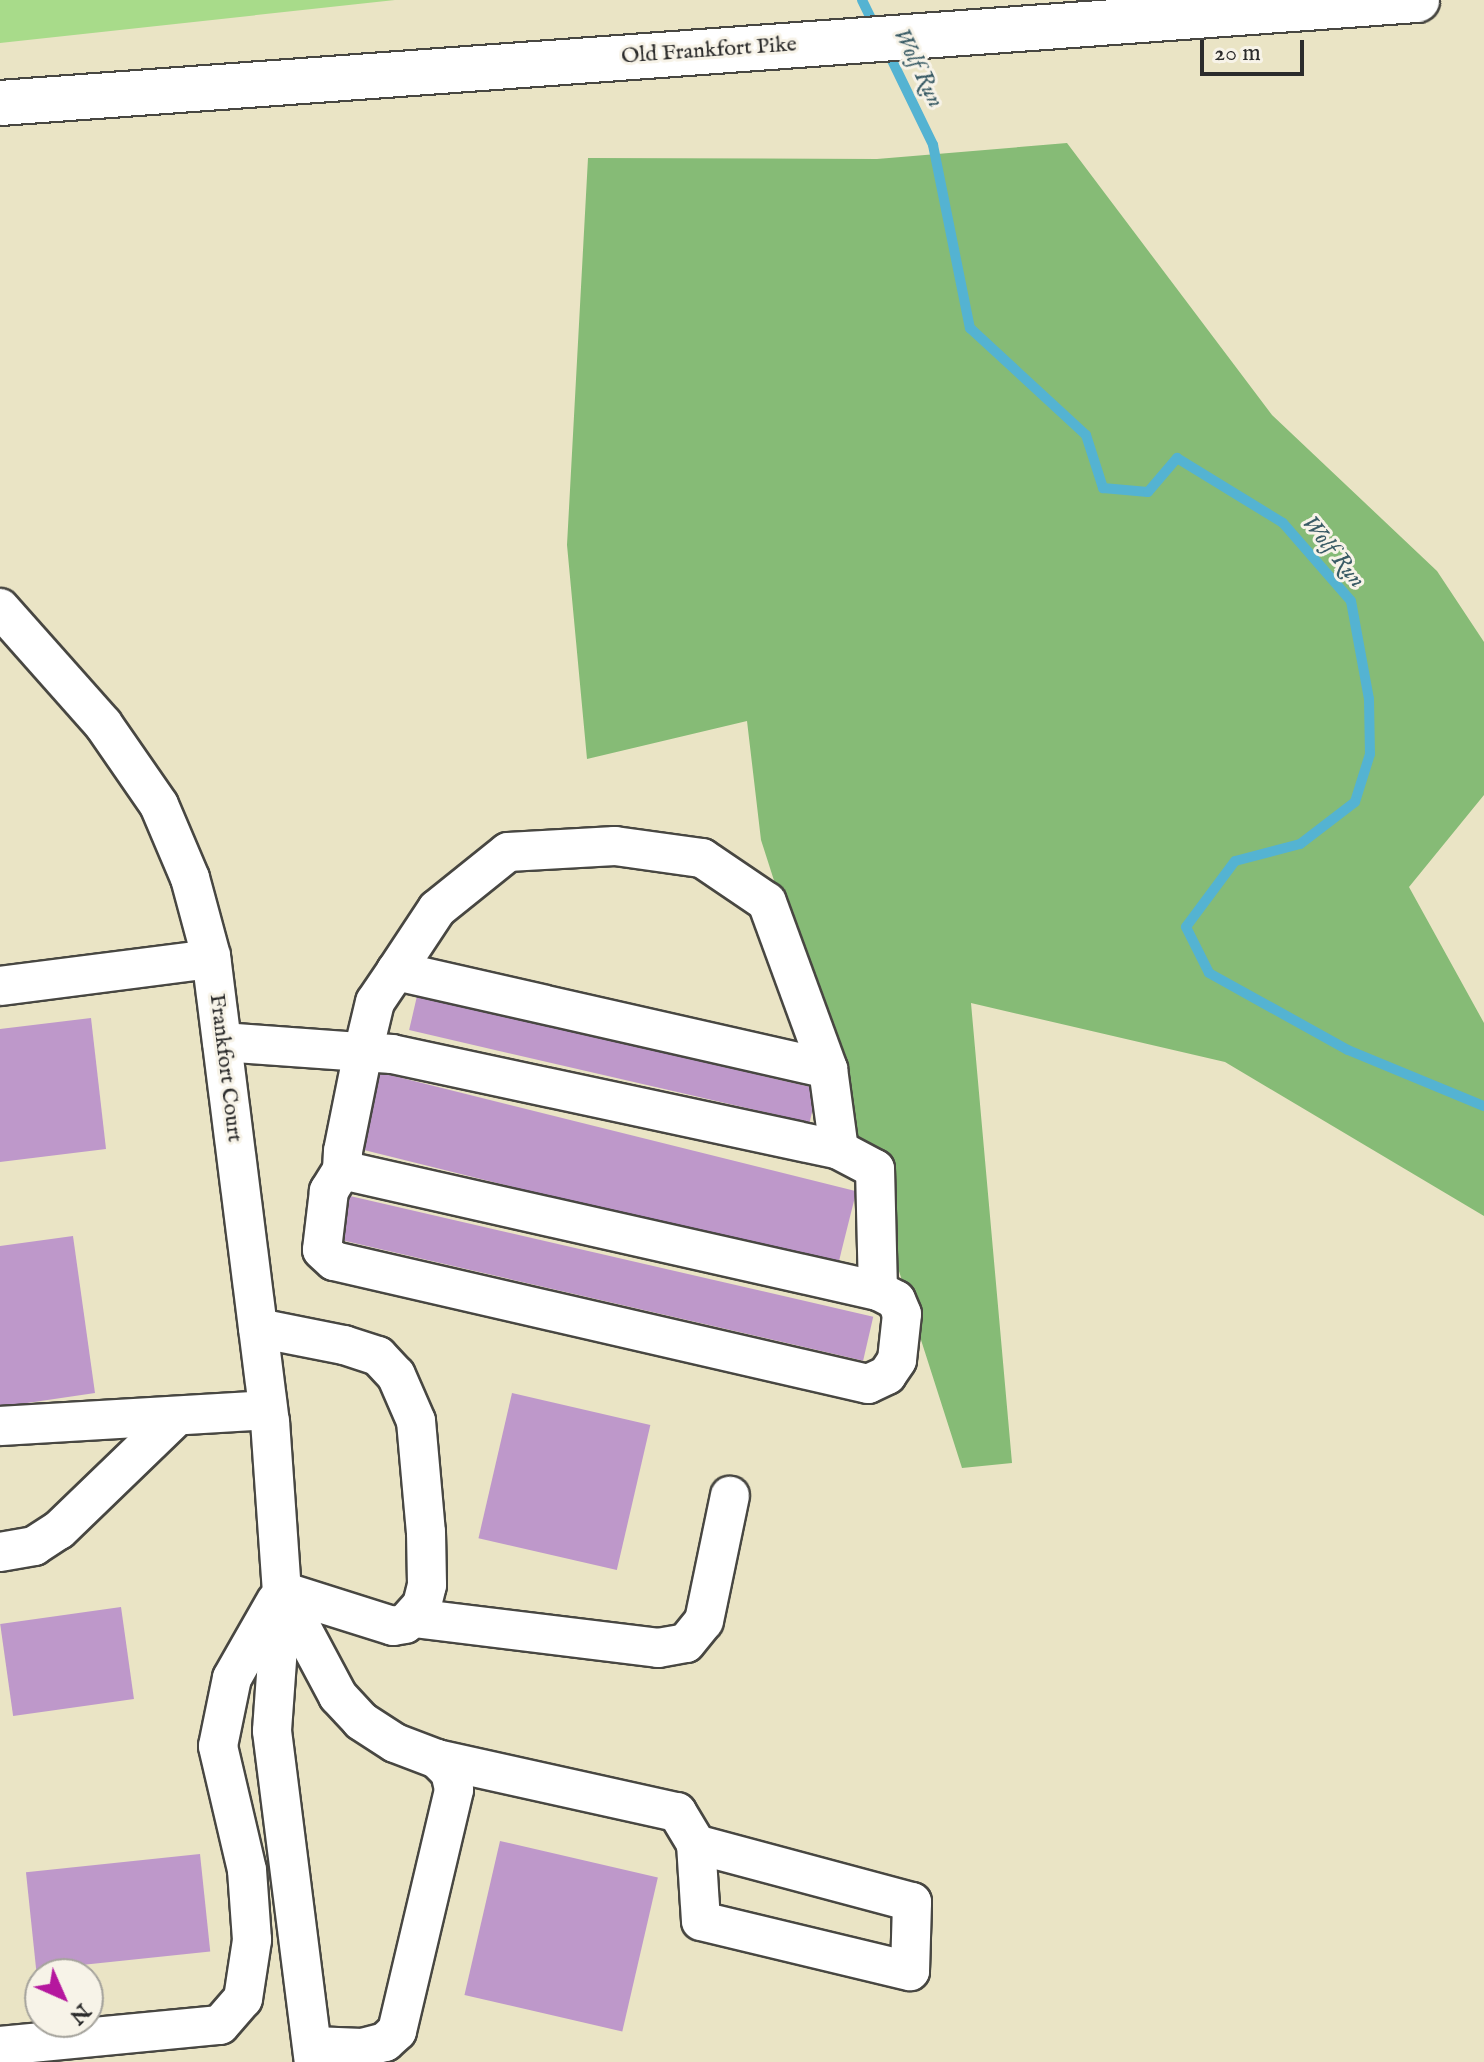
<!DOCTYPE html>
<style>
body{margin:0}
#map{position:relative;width:1484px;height:2062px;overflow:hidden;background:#eae4c5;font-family:"IM FELL English",serif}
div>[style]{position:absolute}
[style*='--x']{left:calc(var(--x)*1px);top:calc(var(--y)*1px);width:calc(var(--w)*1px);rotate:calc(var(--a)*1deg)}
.green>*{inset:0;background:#a8db8a}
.forest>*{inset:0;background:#86bb76}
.stream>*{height:10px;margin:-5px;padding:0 5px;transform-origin:5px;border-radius:5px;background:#54b3d2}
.building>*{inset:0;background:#be98ca;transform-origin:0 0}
.roads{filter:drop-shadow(2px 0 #484742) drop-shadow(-2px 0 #484742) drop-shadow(0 2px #484742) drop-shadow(0 -2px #484742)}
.minor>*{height:38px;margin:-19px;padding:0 19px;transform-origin:19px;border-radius:19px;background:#fff}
.major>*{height:44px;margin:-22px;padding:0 22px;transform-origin:22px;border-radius:22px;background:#fff}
span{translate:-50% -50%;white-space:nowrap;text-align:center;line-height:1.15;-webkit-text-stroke:6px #f7f3e8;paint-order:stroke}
.street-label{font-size:22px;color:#2b2b2b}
.water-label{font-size:24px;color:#395b65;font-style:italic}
.north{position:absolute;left:24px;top:1958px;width:80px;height:80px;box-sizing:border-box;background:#f7f3e8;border:2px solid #a5a39c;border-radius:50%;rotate:135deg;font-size:22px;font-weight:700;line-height:32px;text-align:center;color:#2b2b2b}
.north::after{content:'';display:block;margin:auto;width:28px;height:36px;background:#b5179e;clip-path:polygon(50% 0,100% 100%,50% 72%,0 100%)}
.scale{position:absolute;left:1200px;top:40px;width:104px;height:36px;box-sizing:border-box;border:4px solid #2b2b2b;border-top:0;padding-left:10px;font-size:24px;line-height:28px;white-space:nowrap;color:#2b2b2b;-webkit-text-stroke:6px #f7f3e8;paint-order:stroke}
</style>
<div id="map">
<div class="green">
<div style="clip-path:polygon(0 0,395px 0,0 43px)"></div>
</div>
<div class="forest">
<div style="clip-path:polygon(1067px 143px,1272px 415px,1437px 571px,1484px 642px,1484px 795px,1409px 887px,1484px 1023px,1484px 1216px,1225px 1062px,971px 1003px,1012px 1463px,962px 1468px,761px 840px,747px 721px,587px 759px,567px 545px,588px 158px,877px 159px)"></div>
</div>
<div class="stream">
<div style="--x:862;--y:0;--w:30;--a:64"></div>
<div style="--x:886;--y:48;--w:108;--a:64.1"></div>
<div style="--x:933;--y:145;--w:187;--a:78.6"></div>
<div style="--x:970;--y:328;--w:158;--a:42.7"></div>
<div style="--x:1086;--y:435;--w:56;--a:72.2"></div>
<div style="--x:1103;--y:488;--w:45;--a:5.1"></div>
<div style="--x:1148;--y:492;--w:45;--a:-49.5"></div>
<div style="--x:1177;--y:458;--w:124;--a:31.5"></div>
<div style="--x:1283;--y:523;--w:103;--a:48.9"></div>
<div style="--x:1351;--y:601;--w:100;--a:79.6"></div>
<div style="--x:1369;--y:699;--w:55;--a:89"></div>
<div style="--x:1370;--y:754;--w:50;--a:107.4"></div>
<div style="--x:1355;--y:802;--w:69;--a:142.6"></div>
<div style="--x:1300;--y:844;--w:67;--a:165.3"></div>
<div style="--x:1235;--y:861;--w:82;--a:126.6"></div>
<div style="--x:1186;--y:927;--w:51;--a:63.4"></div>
<div style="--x:1209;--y:973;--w:159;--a:29"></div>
<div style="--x:1348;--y:1050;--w:147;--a:22.4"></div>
</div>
<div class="building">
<div style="left:417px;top:996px;width:411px;height:35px;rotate:13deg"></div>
<div style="clip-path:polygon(91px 1018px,106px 1149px,0 1162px,0 1029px)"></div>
<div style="left:378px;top:1072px;width:493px;height:79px;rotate:14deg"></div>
<div style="left:350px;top:1196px;width:537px;height:45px;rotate:13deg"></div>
<div style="clip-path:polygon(73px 1236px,95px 1393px,0 1407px,0 1246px)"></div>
<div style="left:512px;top:1393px;width:142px;height:149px;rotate:13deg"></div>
<div style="left:121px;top:1607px;width:93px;height:122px;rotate:82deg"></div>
<div style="left:500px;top:1841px;width:162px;height:158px;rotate:13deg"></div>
<div style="left:200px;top:1854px;width:98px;height:175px;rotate:84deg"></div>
</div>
<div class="roads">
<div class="minor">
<div style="--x:0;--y:608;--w:155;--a:48.4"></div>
<div style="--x:103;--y:724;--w:98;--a:55.3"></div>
<div style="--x:159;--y:805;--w:79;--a:67"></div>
<div style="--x:190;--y:878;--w:81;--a:74.9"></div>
<div style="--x:211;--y:956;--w:469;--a:82.8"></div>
<div style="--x:270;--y:1421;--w:170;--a:86"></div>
<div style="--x:282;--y:1591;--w:140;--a:94.1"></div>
<div style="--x:272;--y:1731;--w:334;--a:82.8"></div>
<div style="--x:396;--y:971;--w:74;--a:-56.5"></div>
<div style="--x:437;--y:909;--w:91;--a:-38.8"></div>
<div style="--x:508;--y:852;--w:107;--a:-3.2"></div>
<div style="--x:615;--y:846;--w:88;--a:7.9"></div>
<div style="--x:702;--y:858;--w:78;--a:34.1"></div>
<div style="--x:767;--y:902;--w:178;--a:69.9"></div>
<div style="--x:0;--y:986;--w:213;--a:-7.3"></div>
<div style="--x:222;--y:1042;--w:141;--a:4.1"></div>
<div style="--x:363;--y:1052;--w:29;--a:4"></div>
<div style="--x:392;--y:1054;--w:457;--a:12.1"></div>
<div style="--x:839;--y:1150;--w:82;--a:-97.7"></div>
<div style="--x:828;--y:1069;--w:443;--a:-167.2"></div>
<div style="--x:396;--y:971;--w:37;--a:124"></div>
<div style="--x:375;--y:1002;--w:51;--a:103.5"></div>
<div style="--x:363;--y:1052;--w:101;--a:101.4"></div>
<div style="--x:343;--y:1151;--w:19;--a:93"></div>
<div style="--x:342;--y:1170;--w:549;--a:12.72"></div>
<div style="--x:878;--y:1291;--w:122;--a:-91.4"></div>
<div style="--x:875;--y:1169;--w:41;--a:-152.2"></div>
<div style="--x:342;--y:1170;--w:25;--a:122"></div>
<div style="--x:329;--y:1191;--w:59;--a:96.8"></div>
<div style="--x:322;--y:1250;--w:16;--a:43"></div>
<div style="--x:334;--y:1261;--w:548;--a:12.97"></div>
<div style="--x:868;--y:1384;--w:21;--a:-25"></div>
<div style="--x:887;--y:1375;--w:18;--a:-56"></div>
<div style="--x:897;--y:1360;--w:46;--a:-83.8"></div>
<div style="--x:902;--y:1314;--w:15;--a:-113"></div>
<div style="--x:896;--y:1300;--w:20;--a:-153"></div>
<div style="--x:258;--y:1328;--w:88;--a:11.2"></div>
<div style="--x:344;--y:1345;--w:36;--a:18"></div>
<div style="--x:378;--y:1356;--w:26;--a:47"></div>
<div style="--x:396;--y:1375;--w:50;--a:66.5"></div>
<div style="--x:416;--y:1421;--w:111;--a:84.9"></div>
<div style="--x:426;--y:1532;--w:53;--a:88.9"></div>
<div style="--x:427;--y:1585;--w:21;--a:104"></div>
<div style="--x:422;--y:1605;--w:25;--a:132"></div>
<div style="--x:405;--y:1624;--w:12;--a:171"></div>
<div style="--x:393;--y:1626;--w:116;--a:-162.5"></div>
<div style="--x:0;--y:1426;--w:268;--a:-3.4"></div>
<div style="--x:0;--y:1552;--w:35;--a:-10"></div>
<div style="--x:34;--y:1546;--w:30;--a:-33"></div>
<div style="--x:59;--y:1530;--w:164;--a:-44"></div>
<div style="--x:282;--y:1591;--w:119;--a:61.9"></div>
<div style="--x:338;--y:1696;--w:34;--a:47"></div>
<div style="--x:361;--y:1721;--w:40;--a:32.9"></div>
<div style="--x:395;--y:1743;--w:45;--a:20.9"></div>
<div style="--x:437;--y:1759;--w:18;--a:45"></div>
<div style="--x:450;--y:1772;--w:18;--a:77"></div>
<div style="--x:454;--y:1790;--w:248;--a:103.3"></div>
<div style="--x:397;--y:2031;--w:16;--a:137"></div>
<div style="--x:385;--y:2042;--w:24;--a:165"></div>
<div style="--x:362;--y:2048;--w:49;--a:-177.7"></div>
<div style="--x:414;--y:1618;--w:246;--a:7"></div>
<div style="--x:658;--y:1648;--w:28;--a:-10"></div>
<div style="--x:686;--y:1643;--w:28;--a:-51"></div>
<div style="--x:704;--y:1621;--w:128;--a:-78.3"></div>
<div style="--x:437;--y:1759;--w:246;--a:12.5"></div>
<div style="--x:677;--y:1812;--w:37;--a:59"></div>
<div style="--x:696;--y:1844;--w:77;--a:86.3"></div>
<div style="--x:701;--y:1921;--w:215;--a:13.5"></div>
<div style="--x:910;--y:1971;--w:69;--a:-88.3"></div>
<div style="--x:912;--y:1902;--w:224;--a:-165"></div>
<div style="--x:0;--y:2046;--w:221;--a:-5.5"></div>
<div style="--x:220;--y:2025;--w:35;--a:-49"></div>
<div style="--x:243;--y:1999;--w:60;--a:-81.3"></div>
<div style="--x:252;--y:1940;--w:70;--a:-94.1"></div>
<div style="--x:247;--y:1870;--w:127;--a:-103.2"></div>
<div style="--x:218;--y:1746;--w:69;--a:-78.4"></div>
<div style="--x:232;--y:1678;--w:89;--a:-60.3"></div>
</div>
<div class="major">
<div style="--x:0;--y:103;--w:1421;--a:-4.16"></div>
</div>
</div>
<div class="street-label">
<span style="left:709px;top:51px;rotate:-4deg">Old Frankfort Pike</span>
<span style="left:225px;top:1068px;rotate:83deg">Frankfort Court</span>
</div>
<div class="water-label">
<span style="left:918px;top:68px;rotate:64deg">Wolf Run</span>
<span style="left:1333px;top:552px;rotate:51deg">Wolf Run</span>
</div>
<div class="north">N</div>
<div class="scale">20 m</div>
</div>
